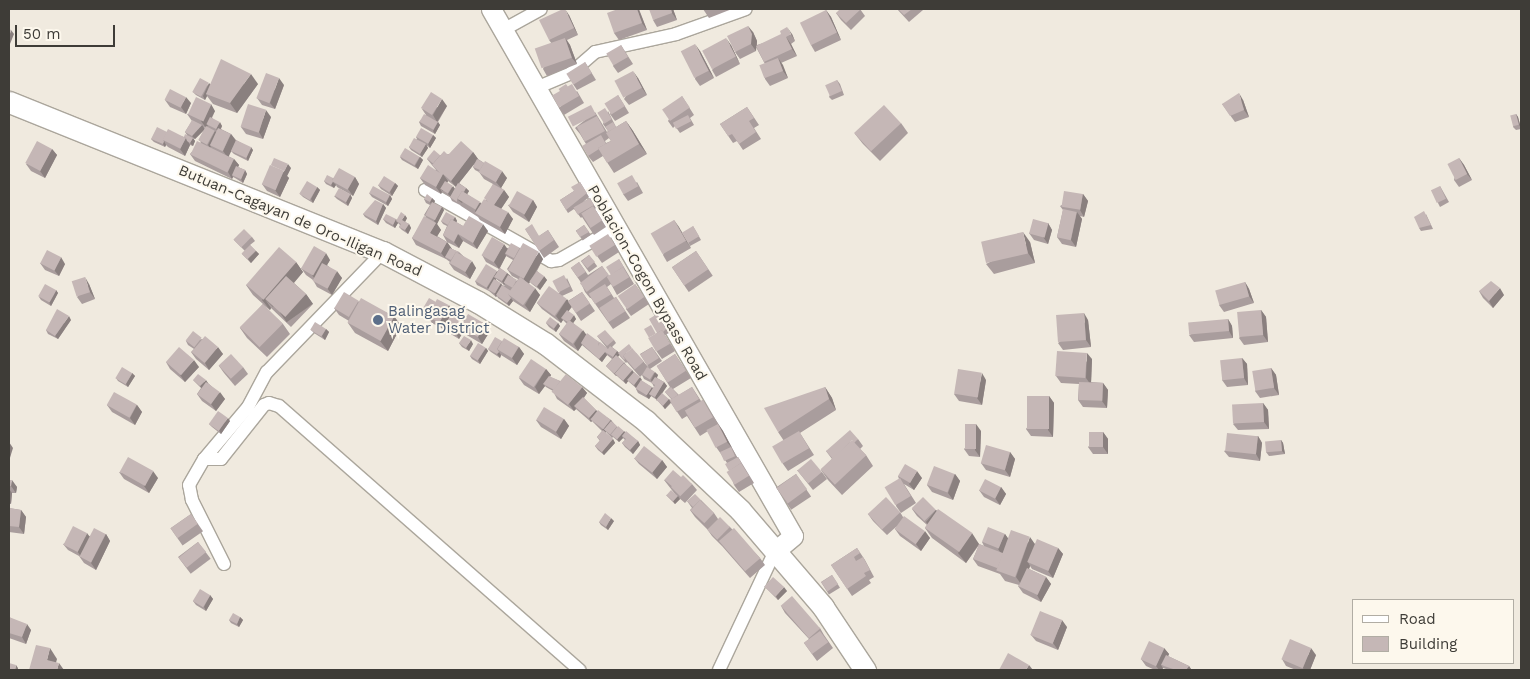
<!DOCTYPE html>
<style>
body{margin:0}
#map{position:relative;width:1530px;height:679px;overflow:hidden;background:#f0eadf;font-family:"Work Sans",sans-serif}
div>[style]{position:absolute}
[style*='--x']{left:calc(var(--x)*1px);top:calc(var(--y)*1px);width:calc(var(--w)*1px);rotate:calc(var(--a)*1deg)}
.roads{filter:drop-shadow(1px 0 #aba69c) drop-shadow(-1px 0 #aba69c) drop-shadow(0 1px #aba69c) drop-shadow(0 -1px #aba69c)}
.minor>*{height:12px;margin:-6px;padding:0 6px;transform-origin:6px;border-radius:6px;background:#fff}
.secondary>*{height:19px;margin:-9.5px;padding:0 9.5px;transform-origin:9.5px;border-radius:9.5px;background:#fff}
.trunk>*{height:21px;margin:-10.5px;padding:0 10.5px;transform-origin:10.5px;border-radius:10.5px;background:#fff}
.wall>*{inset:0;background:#a99d9d;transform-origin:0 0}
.shaded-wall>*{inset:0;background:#8a807f;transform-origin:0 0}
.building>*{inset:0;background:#c5b7b6;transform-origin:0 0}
.dots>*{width:14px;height:14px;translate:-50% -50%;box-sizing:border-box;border:2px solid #fdf8ed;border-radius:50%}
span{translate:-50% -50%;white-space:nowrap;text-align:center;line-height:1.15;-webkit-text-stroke:4px #fdf8ed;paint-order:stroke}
.street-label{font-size:15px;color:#3e3c37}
.service-label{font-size:15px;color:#4e5e75}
.left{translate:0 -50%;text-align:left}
.frame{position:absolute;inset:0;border:10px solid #3e3c37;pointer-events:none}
.legend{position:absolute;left:1352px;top:599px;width:162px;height:65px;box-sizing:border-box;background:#fdf8ed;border:1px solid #b1ada4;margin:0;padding:6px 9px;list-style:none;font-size:15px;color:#3e3c37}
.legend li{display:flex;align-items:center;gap:10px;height:25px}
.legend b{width:25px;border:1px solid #b1ada4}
.scale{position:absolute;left:15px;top:25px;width:100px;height:22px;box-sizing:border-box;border:2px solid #3e3c37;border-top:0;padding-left:6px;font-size:15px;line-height:18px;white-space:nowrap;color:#3e3c37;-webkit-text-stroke:4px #fdf8ed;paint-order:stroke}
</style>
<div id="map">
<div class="roads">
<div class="minor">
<div style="--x:503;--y:30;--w:43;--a:-28.9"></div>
<div style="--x:536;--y:88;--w:38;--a:-23"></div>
<div style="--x:571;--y:73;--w:32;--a:-41"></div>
<div style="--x:595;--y:52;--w:83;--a:-12.5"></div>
<div style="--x:676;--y:34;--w:74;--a:-19.7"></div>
<div style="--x:425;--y:190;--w:145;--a:29.4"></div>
<div style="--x:551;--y:261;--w:8;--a:-7"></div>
<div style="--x:559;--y:260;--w:64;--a:-29.7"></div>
<div style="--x:204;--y:459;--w:17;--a:0"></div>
<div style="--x:221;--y:459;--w:69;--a:-51.5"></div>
<div style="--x:264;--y:405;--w:5;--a:-22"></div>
<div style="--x:269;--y:403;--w:10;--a:17"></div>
<div style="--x:279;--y:406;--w:400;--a:41.3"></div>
<div style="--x:224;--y:564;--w:72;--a:-116.6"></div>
<div style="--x:192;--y:500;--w:15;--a:-101"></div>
<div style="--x:189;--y:485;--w:30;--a:-60"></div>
<div style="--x:204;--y:459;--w:68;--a:-49.8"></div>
<div style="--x:248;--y:407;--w:40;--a:-62"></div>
<div style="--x:267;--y:372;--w:167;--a:-46"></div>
<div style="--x:719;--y:670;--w:132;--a:-64.8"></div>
</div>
<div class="secondary">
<div style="--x:491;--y:9;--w:607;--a:60.18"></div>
<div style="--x:793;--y:536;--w:23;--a:140"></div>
</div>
<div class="trunk">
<div style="--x:9;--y:102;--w:403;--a:21.9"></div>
<div style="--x:383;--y:252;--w:107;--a:27.8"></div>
<div style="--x:478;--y:302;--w:80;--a:31.7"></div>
<div style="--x:546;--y:344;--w:126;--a:37.6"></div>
<div style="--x:646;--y:421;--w:129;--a:43.4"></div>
<div style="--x:740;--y:510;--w:128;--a:49.4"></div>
<div style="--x:823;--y:607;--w:76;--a:56.3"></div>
</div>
</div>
<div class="wall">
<div style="clip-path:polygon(618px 9px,639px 9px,647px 30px,619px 40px,614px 33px)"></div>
<div style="clip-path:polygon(673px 9px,677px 20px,657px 27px,653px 20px)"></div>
<div style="clip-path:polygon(703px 9px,732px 9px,709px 18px)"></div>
<div style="clip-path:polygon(860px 9px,865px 16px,851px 30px,841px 20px,836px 13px)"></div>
<div style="clip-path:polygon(897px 9px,922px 9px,923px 10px,909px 22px)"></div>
<div style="clip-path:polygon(826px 10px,831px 17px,841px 40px,815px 52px,811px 45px)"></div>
<div style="clip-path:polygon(569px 15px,578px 35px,567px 40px,570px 45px,577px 64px,547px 76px,543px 69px,552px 44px,549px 40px)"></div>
<div style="clip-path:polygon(753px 32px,757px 41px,757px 45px,792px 34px,795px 41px,791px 44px,797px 56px,781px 63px,788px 78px,770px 86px,765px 79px,765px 64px,756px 47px,756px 51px,740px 59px,735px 52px)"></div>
<div style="clip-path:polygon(621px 45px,633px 64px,618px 73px,613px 66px)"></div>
<div style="clip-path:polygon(731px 45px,740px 64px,716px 77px,712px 70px)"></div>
<div style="clip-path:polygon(700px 51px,714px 78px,700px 86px,695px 79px)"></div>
<div style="clip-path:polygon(585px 62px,596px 80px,577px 90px,573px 84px)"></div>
<div style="clip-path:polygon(638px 78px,647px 95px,629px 105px,624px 99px)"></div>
<div style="clip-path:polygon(837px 80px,840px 84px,844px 95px,832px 100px,829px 97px)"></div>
<div style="clip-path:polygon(210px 84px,258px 84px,237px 113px,213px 104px,207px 96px,205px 100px,196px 95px,193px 92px)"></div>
<div style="clip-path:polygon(284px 85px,275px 109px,262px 105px,257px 98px)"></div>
<div style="clip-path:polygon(577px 91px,584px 103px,564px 115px,559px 108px)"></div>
<div style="clip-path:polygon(618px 95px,629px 113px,615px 121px,610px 114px)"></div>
<div style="clip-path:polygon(682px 96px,694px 115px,690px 118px,694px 125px,680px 133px,675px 126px,673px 128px,668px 121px)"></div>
<div style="clip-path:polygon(165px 100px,191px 103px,186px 114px,170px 107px)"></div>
<div style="clip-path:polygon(1243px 100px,1249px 117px,1235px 122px,1222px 104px)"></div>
<div style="clip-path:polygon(447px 106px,438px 122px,440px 125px,435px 134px,421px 126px,419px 122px,426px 115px,422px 109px)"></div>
<div style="clip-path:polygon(747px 107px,759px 125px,754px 128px,761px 139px,743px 150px,737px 141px,733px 143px,720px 124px)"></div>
<div style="clip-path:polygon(215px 111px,212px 118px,222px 126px,221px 129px,231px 134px,236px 140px,253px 150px,248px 161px,234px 154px,231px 151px,232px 149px,228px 156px,234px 159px,239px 165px,238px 167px,245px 170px,247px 174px,243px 183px,235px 178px,233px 177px,232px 179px,195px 161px,190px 154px,201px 142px,199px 140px,205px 128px,203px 127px,205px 129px,195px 139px,193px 138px,195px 141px,193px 146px,190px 145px,185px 156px,168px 147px,166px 145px,165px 147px,154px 142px,151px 139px,167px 132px,184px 137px,187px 135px,185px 132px,192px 121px,187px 114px)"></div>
<div style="clip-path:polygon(evenodd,608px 111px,616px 127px,626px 121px,633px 131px,647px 154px,614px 173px,603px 156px,593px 162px,588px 156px,586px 144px,580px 134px,575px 128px,595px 112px,607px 132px,608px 131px,603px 124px,608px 111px,609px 138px,611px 141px,606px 143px,605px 141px,609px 138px)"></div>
<div style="clip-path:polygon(1516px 114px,1518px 117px,1521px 129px,1516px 130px,1513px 127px)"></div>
<div style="clip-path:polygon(271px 117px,263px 139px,246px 134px,241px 127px)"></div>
<div style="clip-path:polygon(901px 123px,908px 133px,880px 161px,863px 144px,855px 134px)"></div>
<div style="clip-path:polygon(433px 135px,436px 138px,430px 148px,426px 145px,428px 148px,422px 157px,411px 150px,409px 147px,417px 139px,416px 137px)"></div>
<div style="clip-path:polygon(52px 149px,57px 155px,45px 178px,31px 171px,26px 164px)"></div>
<div style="clip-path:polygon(evenodd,473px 152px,478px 159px,507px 178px,501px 188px,504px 190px,509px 197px,501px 209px,513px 219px,505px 234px,480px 220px,478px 217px,461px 206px,460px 205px,452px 201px,450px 197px,442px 192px,441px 194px,425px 185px,420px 178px,436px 170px,427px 159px,440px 155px,473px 152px,475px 163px,473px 167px,475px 170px,479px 172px,484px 179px,493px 184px,486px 200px,481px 204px,467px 194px,469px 191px,466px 188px,459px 183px,475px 163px,473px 152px,448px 181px,456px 187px,455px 189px,447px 183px,448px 181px)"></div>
<div style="clip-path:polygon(400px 157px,420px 157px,423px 160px,418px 169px,402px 160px)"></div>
<div style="clip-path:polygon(1459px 158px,1464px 165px,1472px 180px,1459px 187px,1454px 180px)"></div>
<div style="clip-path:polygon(291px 168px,287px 176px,289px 178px,280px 197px,267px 191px,262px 184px)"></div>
<div style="clip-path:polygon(355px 177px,359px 184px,353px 196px,337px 187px,336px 185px,334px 188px,326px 184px,324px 181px,333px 178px)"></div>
<div style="clip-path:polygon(580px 182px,589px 197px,583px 202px,590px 198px,596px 208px,595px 209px,606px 227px,594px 235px,582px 217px,581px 218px,574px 209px,568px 213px,560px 200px,574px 191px)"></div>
<div style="clip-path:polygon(637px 182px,643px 193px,628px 201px,623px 194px)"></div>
<div style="clip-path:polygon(395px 183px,398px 186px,392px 196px,381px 189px,378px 185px)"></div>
<div style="clip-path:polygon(1440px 186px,1449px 202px,1440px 207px,1438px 203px)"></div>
<div style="clip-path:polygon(317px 187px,320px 190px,313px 203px,303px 197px,300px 194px)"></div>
<div style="clip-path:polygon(369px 193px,390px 195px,392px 199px,388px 206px,372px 197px)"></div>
<div style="clip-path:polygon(350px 194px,352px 198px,348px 206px,337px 199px,334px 196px)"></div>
<div style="clip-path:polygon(1083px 194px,1088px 201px,1084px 217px,1080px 216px,1082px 219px,1076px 247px,1062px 244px,1057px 237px,1063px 210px,1060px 206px)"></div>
<div style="clip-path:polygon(432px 198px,435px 201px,434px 203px,442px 207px,444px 210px,437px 224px,441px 230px,437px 236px,447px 242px,452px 249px,459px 252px,476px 268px,470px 279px,454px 270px,449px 263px,450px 262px,446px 259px,416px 245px,412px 238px,426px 217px,424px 215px,430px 205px,426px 203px,424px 199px)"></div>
<div style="clip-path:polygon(533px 200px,537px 207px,529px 222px,513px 212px,508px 205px)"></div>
<div style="clip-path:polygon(383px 204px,386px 208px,378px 225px,365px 217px,363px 214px)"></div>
<div style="clip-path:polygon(1426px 214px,1433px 229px,1421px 231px,1419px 228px)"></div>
<div style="clip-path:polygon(455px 217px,457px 221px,456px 222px,463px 226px,488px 231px,477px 249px,463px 241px,459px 248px,447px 242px,443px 235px,447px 226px,443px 224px,441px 221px)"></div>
<div style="clip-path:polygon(407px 218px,405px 222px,409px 224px,411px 228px,408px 234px,402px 230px,399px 227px,400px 225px,398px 223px,395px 228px,386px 223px,383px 219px,396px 219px,396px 220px)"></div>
<div style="clip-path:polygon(674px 220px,691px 248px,667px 262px,663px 255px)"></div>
<div style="clip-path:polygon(1048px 223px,1052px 230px,1048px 244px,1034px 240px,1029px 233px)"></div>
<div style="left:584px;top:225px;width:12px;height:10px;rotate:55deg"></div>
<div style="clip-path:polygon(693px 226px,701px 240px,690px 246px,688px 242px)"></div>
<div style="clip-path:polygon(525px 229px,539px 236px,548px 230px,559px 247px,544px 258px)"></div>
<div style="clip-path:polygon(252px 237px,255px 241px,250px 245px,259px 254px,251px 263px,242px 254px,245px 251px,234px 240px)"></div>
<div style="clip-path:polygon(613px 241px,619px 252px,602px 263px,597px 256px)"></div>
<div style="clip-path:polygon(1030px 242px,1035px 263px,994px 274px,986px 264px)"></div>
<div style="clip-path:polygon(evenodd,507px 248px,520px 248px,543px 259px,537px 271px,547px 280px,540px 290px,532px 284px,530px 282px,529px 284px,540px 295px,530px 312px,513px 301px,509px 306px,498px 298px,497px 296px,496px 297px,489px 291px,477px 285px,475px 281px,497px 272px,499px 269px,486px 262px,482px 255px,507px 248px,506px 256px,513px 260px,507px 269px,512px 276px,518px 279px,517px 281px,507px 273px,500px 268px,506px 256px,507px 248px,496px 279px,503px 284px,505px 286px,502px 285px,496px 280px,496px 279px)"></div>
<div style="left:696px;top:251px;width:30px;height:29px;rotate:56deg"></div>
<div style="left:589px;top:255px;width:14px;height:10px;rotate:54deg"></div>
<div style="clip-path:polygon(619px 259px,634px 284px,617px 295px,611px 284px,607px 287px,614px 298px,616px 297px,630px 318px,613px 329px,591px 298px,590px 298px,585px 292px,580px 281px,571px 268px,579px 262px,588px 275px,602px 266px,609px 276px,611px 275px)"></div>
<div style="clip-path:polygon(330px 260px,327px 265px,342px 278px,332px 295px,317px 287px,313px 280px,306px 275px,301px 268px)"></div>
<div style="clip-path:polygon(296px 262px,303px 272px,294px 283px,306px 294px,313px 304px,291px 327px,271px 308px,270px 310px,263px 305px,283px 324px,290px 334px,267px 357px,247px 338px,240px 328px,263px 304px,253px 295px,246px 285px)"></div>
<div style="clip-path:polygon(40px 263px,65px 264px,59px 276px,45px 270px)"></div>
<div style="clip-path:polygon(evenodd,567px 278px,573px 291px,562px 296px,568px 301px,582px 292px,595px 311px,581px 321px,572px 307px,568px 312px,576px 319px,573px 323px,586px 335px,599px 342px,607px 348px,597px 336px,614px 340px,616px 343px,612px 347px,617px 351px,619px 353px,636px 353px,649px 368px,640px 354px,652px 347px,662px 361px,650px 369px,658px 375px,657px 378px,664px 382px,667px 386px,661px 394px,670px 400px,672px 400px,665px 392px,670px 387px,657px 366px,675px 354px,691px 378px,673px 389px,679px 395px,692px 387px,701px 401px,703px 400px,723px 431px,737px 457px,738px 457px,740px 460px,754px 483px,739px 492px,734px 485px,727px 463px,721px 454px,716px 447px,708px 431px,700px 436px,687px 416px,682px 419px,671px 403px,665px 409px,657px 400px,651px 396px,649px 399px,638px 393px,636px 389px,636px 388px,628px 381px,626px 384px,617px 376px,616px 376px,606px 366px,612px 359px,607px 355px,602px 362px,582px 345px,578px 351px,564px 341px,559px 334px,567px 324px,563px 320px,561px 323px,542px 309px,537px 303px,559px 293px,567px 278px,619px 355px,626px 363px,627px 362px,640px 377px,642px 375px,644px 379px,652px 383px,654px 387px,653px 388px,642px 381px,632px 370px,626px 365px,618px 357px,619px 355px)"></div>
<div style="clip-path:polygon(1245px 282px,1249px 289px,1254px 303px,1224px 312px,1219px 305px)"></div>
<div style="clip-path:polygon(89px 284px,95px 299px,82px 304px,77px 297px)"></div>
<div style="clip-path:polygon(635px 284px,649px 304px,631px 316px,626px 309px)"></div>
<div style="clip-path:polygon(56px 290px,58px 293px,51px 306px,41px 300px,39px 297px)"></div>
<div style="clip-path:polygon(1479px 291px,1504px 295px,1493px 308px,1483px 298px)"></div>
<div style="clip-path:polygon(360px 301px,394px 316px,401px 326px,388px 351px,355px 333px,348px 323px,349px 321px,339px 315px,334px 308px)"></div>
<div style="clip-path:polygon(422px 310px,453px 311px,465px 314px,466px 316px,485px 324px,490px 331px,482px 344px,465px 334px,463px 332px,459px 339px,449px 333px,445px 327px,443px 329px,432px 323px,427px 316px,428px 315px,425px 313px)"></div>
<div style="clip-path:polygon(1261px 310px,1266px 317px,1268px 342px,1244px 345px,1239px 338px)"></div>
<div style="clip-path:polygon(657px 314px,669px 333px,665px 335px,675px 351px,662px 359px,657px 352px,656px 334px,657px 333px)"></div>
<div style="clip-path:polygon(1228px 319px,1232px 326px,1233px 338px,1194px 342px,1189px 335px)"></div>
<div style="clip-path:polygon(71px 320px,58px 339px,48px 334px,46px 330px)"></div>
<div style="clip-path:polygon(1088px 320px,1091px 347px,1063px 350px,1058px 343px)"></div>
<div style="clip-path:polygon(546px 323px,558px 323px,560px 326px,556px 332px,549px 327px)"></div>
<div style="clip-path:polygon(326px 329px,329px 332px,325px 340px,314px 333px,311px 330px)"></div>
<div style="clip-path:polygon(203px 339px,223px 354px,209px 370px,196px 359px,191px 352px,194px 349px,188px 345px,186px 341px)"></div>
<div style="clip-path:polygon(502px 341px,519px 347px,524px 354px,517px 365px,501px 355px,500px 358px,491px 352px,488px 349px)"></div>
<div style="clip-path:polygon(459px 343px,473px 344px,469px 351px,462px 347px)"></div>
<div style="clip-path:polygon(486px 348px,488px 351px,480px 364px,472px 359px,470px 356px)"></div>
<div style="clip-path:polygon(1242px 358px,1247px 364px,1248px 385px,1227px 387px,1222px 380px)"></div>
<div style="clip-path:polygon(1092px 359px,1091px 382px,1103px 383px,1108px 390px,1107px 408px,1083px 407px,1078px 400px,1079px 384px,1061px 383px,1056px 376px)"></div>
<div style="clip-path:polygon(166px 362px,199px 367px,185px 382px,170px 369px)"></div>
<div style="clip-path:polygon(219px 366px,243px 367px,248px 374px,235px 386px,224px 373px)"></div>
<div style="clip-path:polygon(1271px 368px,1276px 375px,1279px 395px,1260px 398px,1255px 391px)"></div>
<div style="clip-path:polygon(546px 369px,551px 375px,550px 377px,560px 381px,582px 387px,587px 393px,584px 398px,597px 411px,611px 420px,617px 427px,638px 441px,640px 445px,633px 454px,625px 447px,622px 443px,625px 440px,623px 438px,619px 442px,613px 437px,612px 438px,606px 432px,605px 433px,613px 439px,615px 443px,604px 455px,598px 450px,595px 446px,600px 441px,597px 437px,602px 431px,592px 421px,591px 422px,576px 409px,574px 411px,557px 399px,553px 391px,546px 387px,545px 386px,539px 394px,524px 385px,519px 378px)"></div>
<div style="clip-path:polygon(132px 373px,135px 376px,128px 387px,118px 381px,116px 378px)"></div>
<div style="clip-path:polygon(193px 380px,208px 383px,225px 399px,216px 411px,202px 401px,197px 394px,201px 388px)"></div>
<div style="clip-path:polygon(986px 380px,982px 405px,959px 401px,954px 394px)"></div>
<div style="clip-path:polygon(825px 387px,832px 398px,836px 410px,800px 433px,814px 455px,788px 471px,783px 464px,784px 441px,778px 432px)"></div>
<div style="clip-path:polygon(1049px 396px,1054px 403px,1053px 437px,1031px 436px,1026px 429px)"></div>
<div style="clip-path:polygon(1263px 403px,1268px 410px,1269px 429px,1238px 430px,1233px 424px)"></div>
<div style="clip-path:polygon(107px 405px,137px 405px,142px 412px,135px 425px,112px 412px)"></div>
<div style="clip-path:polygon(564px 419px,569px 426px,561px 439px,541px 427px,536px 420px)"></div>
<div style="clip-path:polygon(230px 421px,221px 434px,212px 427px,209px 424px)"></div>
<div style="clip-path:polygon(981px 431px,980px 457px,969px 456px,964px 449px)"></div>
<div style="clip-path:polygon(1103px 432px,1108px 439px,1108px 454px,1093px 454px,1088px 447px)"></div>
<div style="clip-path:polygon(1258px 436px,1262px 443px,1260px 461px,1229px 457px,1224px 451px)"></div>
<div style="clip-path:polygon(858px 439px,863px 446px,860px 449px,866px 455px,873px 466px,842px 495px,828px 480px,821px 470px,832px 459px,826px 451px)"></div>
<div style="clip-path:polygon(1281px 440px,1283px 443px,1285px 454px,1269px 456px,1266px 452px)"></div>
<div style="clip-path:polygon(1010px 452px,1015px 459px,1010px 477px,986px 470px,981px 463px)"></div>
<div style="clip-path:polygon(634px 458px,662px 460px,667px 467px,657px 479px,639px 464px)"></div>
<div style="clip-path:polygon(797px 470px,822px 472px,827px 479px,813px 490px)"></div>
<div style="clip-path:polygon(119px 472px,158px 478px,149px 493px,124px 479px)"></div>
<div style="left:796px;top:474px;width:27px;height:24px;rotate:56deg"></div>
<div style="clip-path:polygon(955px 474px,960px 481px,953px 500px,932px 492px,927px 485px)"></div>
<div style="clip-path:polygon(898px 476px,922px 478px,914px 490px,904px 484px,916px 503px,901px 513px,896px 506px,899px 479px)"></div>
<div style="clip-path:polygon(681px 477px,692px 484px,697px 490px,685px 503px,678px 497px,680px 499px,675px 504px,666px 495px,675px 494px,664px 480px)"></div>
<div style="clip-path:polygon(9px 480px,17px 487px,16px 493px,12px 493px,11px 504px,9px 504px)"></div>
<div style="clip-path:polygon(1001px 487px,1006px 494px,1000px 505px,984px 497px,979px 490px)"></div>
<div style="clip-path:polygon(701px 500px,714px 513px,718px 519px,730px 527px,760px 558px,765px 565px,750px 578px,722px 546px,712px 536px,707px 529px,695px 517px,690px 510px,692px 508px,687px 501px)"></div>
<div style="clip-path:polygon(9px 508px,21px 510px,26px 517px,24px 534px,9px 532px)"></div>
<div style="clip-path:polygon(912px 509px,936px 510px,979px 544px,984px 546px,982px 542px,1005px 534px,1008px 539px,1058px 548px,1063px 554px,1053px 578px,1032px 569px,1030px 566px,1029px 569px,1046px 577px,1051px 584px,1041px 602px,1023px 593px,1018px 586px,1019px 585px,1005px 581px,1000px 574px,978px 566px,973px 559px,979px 545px,966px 563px,932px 538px,925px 528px,927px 525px,917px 516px)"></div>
<div style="clip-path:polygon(900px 512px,903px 517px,930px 538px,921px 551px,900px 536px,895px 529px,897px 526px,887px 535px,873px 521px,868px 514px)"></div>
<div style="left:191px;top:514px;width:21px;height:25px;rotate:55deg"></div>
<div style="clip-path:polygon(614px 521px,608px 530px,601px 525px,599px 522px)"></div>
<div style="clip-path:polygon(106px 534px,110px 541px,96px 570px,84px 563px,79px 556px,68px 550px,63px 544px,89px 536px)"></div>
<div style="left:198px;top:542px;width:21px;height:25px;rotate:53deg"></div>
<div style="clip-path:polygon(857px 548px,865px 560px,874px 577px,869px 580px,871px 583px,852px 596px,831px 565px)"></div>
<div style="left:832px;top:575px;width:15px;height:13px;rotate:58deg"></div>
<div style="clip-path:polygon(764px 586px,787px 591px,778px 600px)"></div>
<div style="clip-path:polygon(210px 595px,213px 599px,206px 611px,196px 605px,193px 601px)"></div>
<div style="clip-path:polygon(781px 606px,820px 628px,824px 635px,833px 648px,817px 661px,804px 643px,809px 639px,785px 613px)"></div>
<div style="clip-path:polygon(9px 617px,31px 630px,26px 644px,9px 638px)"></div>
<div style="clip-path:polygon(240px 617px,243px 620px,239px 627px,231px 623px,229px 620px)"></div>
<div style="clip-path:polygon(1067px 627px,1058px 650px,1036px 641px,1031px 635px)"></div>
<div style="clip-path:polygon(1164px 648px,1169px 654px,1168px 656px,1189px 666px,1191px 669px,1190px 670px,1169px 670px,1163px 668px,1162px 670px,1155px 670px,1146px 666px,1141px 659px)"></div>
<div style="clip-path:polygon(1316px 655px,1310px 670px,1296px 670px,1286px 666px,1282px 659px)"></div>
</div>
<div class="shaded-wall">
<div style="clip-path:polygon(565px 9px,569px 15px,578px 35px,574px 28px)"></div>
<div style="clip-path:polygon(637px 9px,639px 10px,647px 30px,642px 23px)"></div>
<div style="clip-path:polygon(671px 9px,673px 9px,677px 20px,672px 13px)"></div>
<div style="clip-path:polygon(826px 10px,831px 17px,841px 40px,837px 33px)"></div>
<div style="clip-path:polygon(748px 26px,753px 32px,757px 41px,756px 51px,751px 44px)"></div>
<div style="clip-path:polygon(787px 27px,792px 34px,795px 41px)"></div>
<div style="clip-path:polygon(11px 30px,14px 34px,10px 44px,9px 42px,9px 37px)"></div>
<div style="clip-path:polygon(786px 37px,791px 44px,797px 56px,792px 49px)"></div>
<div style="clip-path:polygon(565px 38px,570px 45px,577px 64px,572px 58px)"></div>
<div style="clip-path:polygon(726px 38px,731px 45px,740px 64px,736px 57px)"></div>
<div style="clip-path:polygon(695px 44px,700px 51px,714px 78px,709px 71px)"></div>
<div style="clip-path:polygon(778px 58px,783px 65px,788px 78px,783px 71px)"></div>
<div style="clip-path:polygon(633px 71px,638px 78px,647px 95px,642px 88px)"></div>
<div style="clip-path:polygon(251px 74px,258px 84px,237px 113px,230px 103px)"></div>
<div style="clip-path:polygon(279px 78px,284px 85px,275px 109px,270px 103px)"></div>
<div style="clip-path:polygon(209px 83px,212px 86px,206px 94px,207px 96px,205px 100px,203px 96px)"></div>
<div style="clip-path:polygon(1239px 93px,1243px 100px,1249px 117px,1244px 110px)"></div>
<div style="clip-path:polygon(186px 97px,191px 103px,186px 114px,181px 107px)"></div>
<div style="clip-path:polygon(442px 99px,447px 106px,437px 122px,433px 115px)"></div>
<div style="clip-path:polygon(211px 104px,215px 111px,208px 124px,207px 124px,208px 125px,206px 128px,201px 121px)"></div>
<div style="clip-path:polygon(266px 110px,271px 117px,263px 139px,259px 132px)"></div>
<div style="clip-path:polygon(1516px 114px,1518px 117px,1521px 128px,1519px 125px)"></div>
<div style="clip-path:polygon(626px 121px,633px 131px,647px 154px,639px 144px)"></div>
<div style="clip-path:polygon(220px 122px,222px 126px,219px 132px,216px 129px)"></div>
<div style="clip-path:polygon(438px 122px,440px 125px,435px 134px,433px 131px)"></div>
<div style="clip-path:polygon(202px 125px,205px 129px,195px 139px,192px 136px)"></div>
<div style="clip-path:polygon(215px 131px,218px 134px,210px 145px,211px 146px,210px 148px,208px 145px)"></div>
<div style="clip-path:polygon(231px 134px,236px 141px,228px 158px,223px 151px)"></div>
<div style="clip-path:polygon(433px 135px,436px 138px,430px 148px,428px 144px)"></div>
<div style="clip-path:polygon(186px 138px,190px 145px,185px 156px,180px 149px)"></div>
<div style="clip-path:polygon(193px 138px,195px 141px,193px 146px,190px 143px)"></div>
<div style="clip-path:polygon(164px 141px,166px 145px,165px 147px,163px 144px)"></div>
<div style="clip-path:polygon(426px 144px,428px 148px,422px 157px,420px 154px)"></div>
<div style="clip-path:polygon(251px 147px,253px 150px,248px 161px,246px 157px)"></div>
<div style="clip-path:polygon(52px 149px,57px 155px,45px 178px,40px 171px)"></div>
<div style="clip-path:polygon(473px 152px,478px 159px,456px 187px,451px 181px)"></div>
<div style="clip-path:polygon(420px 157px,423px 160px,418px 169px,415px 166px)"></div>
<div style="clip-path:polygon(1459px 158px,1464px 165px,1472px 180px,1467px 174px)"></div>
<div style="clip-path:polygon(234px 159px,239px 165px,234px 176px,232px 175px,233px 177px,232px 179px,228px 172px)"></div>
<div style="clip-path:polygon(288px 164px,291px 168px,287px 176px,289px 178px,280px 197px,275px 190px,284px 171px)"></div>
<div style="clip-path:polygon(245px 170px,247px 174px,243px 183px,241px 179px)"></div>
<div style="clip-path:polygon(502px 171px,507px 178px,501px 188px,496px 182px)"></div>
<div style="clip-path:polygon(443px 174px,448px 181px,443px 191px,440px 189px,442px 192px,441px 194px,436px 187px)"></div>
<div style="clip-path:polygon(355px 177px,359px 184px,353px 196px,348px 189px)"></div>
<div style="clip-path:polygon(333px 182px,336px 185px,334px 188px,331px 185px)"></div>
<div style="clip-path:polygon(395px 183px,398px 186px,392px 196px,390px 192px)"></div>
<div style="clip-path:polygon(453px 186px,455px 189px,451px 197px,448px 194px)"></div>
<div style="clip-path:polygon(317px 187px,320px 190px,313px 203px,311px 199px)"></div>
<div style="clip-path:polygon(466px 188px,469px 191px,462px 203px,458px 200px)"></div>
<div style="clip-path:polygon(504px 190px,509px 197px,499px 212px,494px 205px)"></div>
<div style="clip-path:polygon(350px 194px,352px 198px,348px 206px,346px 202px)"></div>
<div style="clip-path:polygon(1083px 194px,1088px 201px,1084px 217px,1080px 210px)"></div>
<div style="clip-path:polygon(390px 195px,392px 199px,388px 206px,386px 203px)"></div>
<div style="clip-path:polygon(432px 198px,435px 201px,432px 206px,430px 202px)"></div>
<div style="clip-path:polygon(533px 200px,537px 207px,529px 222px,524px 215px)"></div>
<div style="clip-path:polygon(480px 202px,485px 209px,477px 214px,475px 211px)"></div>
<div style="clip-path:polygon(383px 204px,386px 208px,378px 225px,376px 221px)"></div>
<div style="clip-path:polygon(442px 207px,444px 210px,437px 224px,441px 230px,435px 240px,430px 233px,436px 223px,434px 221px)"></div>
<div style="clip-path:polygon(508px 212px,513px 219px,505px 234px,500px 227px)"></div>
<div style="clip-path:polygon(1077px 212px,1082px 219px,1076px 247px,1071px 240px)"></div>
<div style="clip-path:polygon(405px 215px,407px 218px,404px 224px,402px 220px)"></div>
<div style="clip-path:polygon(455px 217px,457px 221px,452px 229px,450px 226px)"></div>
<div style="clip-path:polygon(396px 219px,398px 222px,396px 221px,398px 223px,395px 228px,393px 225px)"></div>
<div style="clip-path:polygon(674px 220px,679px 227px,691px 248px,686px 241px)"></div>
<div style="clip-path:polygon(1048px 223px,1052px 230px,1048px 244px,1043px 237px)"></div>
<div style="clip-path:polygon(409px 224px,411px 228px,408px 234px,405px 230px)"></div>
<div style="clip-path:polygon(483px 224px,488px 231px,477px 249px,473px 243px)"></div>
<div style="clip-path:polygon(1023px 232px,1030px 242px,1035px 263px,1028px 253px)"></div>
<div style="clip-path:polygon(458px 234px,463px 241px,459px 248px,454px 242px)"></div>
<div style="clip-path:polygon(447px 242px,452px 249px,445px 257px,446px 259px,441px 253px)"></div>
<div style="clip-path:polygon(504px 244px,509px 251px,505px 253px,506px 256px,499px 269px,494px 262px)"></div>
<div style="clip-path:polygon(256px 251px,259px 254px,251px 263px,248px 259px)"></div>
<div style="clip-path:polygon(539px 252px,543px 259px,528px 285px,523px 278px)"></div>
<div style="clip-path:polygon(326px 253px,330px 260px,317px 282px,312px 275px)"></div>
<div style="clip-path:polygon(61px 257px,65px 264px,59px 276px,54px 270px)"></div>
<div style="clip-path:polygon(472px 261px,476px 268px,470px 279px,465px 272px)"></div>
<div style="clip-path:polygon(296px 262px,303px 272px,273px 307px,265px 299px,271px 308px,270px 310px,262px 300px)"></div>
<div style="clip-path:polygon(337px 271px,342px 278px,332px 295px,327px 288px)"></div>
<div style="clip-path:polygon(497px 271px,499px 274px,494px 277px,496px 279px,490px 290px,487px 288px)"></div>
<div style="clip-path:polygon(507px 273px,510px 276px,504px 285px,502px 281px)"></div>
<div style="clip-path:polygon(544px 276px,547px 280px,540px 290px,537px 286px)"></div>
<div style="clip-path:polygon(85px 277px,89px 284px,95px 299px,90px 292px)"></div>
<div style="clip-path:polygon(1245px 282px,1249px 289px,1254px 303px,1249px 296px)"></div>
<div style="clip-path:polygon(501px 283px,503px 287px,496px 297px,494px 293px)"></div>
<div style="clip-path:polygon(535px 288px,540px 295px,530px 312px,525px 305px)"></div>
<div style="clip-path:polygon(1500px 288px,1504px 295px,1493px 308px,1489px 301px)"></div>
<div style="clip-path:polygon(56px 290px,58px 293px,51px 306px,49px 302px)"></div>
<div style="left:306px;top:294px;width:12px;height:32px;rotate:55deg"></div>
<div style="clip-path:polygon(511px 298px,513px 301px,509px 306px,507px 303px)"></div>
<div style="clip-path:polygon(567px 299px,572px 306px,563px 319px,561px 318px,563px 320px,561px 323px,556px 316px)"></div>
<div style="clip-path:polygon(449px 305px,453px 312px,443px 329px,438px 323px)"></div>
<div style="clip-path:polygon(1261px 310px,1266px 317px,1268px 342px,1263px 335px)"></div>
<div style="clip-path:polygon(1084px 313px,1088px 320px,1091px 347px,1086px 340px)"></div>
<div style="clip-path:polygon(465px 314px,470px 321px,460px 327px,463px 332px,459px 339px,455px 332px)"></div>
<div style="clip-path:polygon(574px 315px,576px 319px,571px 326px,568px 323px)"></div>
<div style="clip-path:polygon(69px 316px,71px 320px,58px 339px,55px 336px)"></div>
<div style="clip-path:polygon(394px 316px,401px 326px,388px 351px,380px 341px)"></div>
<div style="clip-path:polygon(1228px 319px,1232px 326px,1233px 338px,1229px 331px)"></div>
<div style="clip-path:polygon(558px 323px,560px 326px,556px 332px,554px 329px)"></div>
<div style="clip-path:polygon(485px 324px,490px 331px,482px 344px,478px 337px)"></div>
<div style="clip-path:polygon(326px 329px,329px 332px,325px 340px,322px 336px)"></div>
<div style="clip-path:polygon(583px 330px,588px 337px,581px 343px,582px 345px,578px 351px,574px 344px)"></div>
<div style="clip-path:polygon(471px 340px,473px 344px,469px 351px,466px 348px)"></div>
<div style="clip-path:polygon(218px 347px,223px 354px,209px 370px,205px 363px)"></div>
<div style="clip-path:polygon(519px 347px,524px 354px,517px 365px,512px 358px)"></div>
<div style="clip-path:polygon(486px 348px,488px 351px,480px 364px,478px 360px)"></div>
<div style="clip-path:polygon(617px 351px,620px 354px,615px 361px,613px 357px)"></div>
<div style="clip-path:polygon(499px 352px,501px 355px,500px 358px,497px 354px)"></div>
<div style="clip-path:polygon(605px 352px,607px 355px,602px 362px,599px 359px)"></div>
<div style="clip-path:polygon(1087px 353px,1092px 359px,1091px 385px,1086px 378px)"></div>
<div style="clip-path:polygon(1242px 358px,1247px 364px,1248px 385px,1244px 378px)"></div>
<div style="clip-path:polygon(194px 360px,199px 367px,185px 382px,180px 375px)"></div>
<div style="clip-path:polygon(624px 362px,626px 365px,615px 374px,616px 376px,614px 373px)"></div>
<div style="clip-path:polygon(1271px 368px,1276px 375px,1279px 395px,1274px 388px)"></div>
<div style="clip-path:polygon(546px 369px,551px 375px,545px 385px,543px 384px,545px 386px,539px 394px,535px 387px)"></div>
<div style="clip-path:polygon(632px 370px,634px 373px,626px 384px,623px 380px)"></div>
<div style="clip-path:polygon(655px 372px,658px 375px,653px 384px,651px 380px)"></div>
<div style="clip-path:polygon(132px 373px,135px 376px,128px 387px,126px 384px)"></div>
<div style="clip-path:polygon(982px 373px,986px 380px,982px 405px,977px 398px)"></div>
<div style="clip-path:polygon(640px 377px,642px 380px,636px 388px,634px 385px)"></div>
<div style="clip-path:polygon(206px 380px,208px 383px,203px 390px,200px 386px)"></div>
<div style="clip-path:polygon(664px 382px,667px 386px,657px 401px,655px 397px)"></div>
<div style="clip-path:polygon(1103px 383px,1108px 390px,1107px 408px,1102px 401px)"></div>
<div style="clip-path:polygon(582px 387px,587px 393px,576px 408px,574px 406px,576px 409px,574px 411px,569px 404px)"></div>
<div style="clip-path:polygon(652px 387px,654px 390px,649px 394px,651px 396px,649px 399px,646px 396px)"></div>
<div style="clip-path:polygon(825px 387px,832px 398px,836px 410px,829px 399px)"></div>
<div style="clip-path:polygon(220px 392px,225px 399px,216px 411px,211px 404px)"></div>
<div style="clip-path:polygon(1049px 396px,1054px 403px,1053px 437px,1048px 430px)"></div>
<div style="clip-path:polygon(669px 399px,671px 402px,665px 409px,663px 406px)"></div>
<div style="clip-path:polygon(1263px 403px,1268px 410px,1269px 429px,1264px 422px)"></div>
<div style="clip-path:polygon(137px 405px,142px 412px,135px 425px,130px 418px)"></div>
<div style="clip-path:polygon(596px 410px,598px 413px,590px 419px,592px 421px,591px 422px,589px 418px)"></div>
<div style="clip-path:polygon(228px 418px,230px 421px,221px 434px,219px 430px)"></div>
<div style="clip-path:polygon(564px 419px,569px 426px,561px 439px,556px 432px)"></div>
<div style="clip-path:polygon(611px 420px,613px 424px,604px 429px,606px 432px,605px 433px,602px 430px)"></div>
<div style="clip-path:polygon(718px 424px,723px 431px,732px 448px,727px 442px)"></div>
<div style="clip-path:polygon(976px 424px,981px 431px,980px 457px,975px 450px)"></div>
<div style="clip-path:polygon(624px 431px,627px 434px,622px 436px,623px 438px,619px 442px,617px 439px)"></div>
<div style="clip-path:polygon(1103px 432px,1108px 439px,1108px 454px,1103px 447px)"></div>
<div style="clip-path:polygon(1258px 436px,1262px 443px,1260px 461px,1256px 454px)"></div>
<div style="clip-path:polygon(613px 439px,615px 443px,604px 455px,602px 452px)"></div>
<div style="clip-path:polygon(1281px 440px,1283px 443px,1285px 454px,1282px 451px)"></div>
<div style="clip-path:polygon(638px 441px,640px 445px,633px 454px,630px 450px)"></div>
<div style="clip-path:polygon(9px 442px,13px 448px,9px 461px)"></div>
<div style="clip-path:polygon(1010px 452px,1015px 459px,1010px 477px,1005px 470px)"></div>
<div style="clip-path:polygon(662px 460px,667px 467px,657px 479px,652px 472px)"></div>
<div style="clip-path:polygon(153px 471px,158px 478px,149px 493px,144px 486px)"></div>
<div style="clip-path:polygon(917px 471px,922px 478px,914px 490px,909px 484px)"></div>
<div style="clip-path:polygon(955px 474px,960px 481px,953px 500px,948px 493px)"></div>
<div style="clip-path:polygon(12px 480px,17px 487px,16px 493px,11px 486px)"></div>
<div style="clip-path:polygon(1001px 487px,1006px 494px,1000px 505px,995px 498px)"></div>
<div style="clip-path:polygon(9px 489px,12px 493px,11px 504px,9px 501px)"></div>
<div style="clip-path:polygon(678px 496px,680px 499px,675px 504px,673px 501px)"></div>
<div style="clip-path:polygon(21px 510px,26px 517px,24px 534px,19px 527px)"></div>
<div style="clip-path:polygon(936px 510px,941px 517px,930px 528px,926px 522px)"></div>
<div style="clip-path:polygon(611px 518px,614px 521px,608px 530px,606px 527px)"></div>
<div style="clip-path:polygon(925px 531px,930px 538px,921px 551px,916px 544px)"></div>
<div style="clip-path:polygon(87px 533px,92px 540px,82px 558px,77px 551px)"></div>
<div style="clip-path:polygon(972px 533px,979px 544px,966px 563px,958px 553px)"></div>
<div style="clip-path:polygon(106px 534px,110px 541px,96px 570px,91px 563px)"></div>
<div style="clip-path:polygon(1005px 534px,1010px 541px,1000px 571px,997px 568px,1002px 555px,998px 549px)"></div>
<div style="clip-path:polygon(1030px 537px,1037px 547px,1028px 562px,1030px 566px,1023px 587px,1016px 577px)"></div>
<div style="clip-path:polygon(1058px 548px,1063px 554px,1053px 578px,1048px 571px)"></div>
<div style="clip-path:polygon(1046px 577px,1051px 584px,1041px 602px,1037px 595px)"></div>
<div style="clip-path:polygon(784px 587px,787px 591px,778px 600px,776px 596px)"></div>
<div style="clip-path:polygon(210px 595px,213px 599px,206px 611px,204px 607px)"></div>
<div style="clip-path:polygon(240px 617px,243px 620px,239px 627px,237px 624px)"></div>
<div style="clip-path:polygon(1062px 620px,1067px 627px,1058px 650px,1053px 643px)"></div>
<div style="clip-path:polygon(27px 624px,31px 630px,26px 644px,22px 637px)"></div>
<div style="clip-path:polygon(50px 648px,57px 659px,54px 670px,47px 660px)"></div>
<div style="clip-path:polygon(1164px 648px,1169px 654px,1164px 666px,1161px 665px,1163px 668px,1162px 670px,1159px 670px,1156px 666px)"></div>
<div style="clip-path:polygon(1311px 648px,1316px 655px,1310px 670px,1304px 670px,1303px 668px)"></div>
<div style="clip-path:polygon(59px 663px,64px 670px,57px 670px)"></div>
<div style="clip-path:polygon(16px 665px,18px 668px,18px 670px,15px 670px)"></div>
<div style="clip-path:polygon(1029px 665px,1033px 670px,1026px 670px)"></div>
<div style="clip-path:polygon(1189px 666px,1191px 669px,1190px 670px,1186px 670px)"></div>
</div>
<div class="building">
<div style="clip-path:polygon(563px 9px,565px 9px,574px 28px,549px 40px,539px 20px)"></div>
<div style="clip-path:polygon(618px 9px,637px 9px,642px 23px,614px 33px,607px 13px)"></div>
<div style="clip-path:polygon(649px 9px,671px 9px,672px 13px,653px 20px)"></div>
<div style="clip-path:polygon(840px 9px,861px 9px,846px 23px,836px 13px)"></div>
<div style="clip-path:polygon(898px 9px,912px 9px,904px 15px)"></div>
<div style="left:826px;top:10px;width:25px;height:29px;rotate:64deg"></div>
<div style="clip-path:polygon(748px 26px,752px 34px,751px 44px,735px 52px,727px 36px)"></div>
<div style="clip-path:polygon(787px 27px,791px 34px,786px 37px,792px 49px,764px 62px,756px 46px,781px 34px,780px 31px)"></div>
<div style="clip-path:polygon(9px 29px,11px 30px,9px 37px)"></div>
<div style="left:565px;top:38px;width:21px;height:32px;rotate:71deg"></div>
<div style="left:726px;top:38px;width:21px;height:27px;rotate:62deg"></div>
<div style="left:695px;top:44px;width:30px;height:16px;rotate:63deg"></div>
<div style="left:621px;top:45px;width:14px;height:17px;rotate:60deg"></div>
<div style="left:778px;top:58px;width:14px;height:20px;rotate:69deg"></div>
<div style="clip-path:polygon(221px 59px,251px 74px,230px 103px,206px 94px)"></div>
<div style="left:585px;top:62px;width:13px;height:22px;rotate:58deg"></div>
<div style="left:633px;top:71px;width:19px;height:21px;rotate:62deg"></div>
<div style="left:266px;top:73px;width:14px;height:27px;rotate:21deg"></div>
<div style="left:200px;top:78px;width:10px;height:16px;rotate:29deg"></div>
<div style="left:837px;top:80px;width:12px;height:13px;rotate:66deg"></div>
<div style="left:566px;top:84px;width:4px;height:9px;rotate:56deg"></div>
<div style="left:572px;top:84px;width:14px;height:23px;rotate:60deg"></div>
<div style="left:170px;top:89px;width:18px;height:12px;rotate:27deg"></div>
<div style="left:431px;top:92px;width:13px;height:19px;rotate:32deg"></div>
<div style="clip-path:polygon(1239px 93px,1244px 110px,1230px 116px,1222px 104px)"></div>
<div style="left:618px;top:95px;width:13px;height:16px;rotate:58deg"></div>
<div style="left:682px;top:96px;width:14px;height:24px;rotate:56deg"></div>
<div style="left:196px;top:97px;width:17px;height:19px;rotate:25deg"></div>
<div style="left:248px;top:104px;width:19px;height:24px;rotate:18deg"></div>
<div style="left:591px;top:105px;width:11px;height:26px;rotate:63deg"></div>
<div style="left:884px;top:105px;width:25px;height:41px;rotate:47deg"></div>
<div style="clip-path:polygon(747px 107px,754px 118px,749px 121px,756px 132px,739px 144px,732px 134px,728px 136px,720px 124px)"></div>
<div style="left:605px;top:108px;width:13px;height:9px;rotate:58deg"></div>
<div style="left:424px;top:114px;width:16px;height:9px;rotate:30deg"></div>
<div style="left:1516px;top:114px;width:11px;height:6px;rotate:75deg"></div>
<div style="left:688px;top:115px;width:7px;height:17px;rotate:63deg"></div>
<div style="left:597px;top:116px;width:17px;height:23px;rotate:62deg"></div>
<div style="left:210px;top:117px;width:11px;height:8px;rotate:27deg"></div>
<div style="clip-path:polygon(192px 120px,202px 125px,192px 136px,185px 132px)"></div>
<div style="clip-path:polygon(626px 121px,639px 144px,607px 163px,598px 148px,611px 141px,606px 133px)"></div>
<div style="left:613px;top:122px;width:6px;height:9px;rotate:59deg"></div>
<div style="left:206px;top:126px;width:10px;height:16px;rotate:29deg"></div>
<div style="clip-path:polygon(157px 127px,167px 132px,163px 140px,164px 141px,163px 144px,151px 139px)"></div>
<div style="left:218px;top:128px;width:14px;height:19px;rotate:25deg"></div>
<div style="left:421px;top:128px;width:14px;height:10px;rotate:30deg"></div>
<div style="left:168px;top:129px;width:20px;height:12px;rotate:27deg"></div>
<div style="clip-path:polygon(185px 134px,193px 138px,190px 143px,187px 141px,186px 138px,184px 137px)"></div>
<div style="clip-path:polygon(601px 135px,606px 144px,598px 148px,599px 149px,588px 156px,582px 146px)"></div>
<div style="clip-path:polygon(414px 138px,426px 144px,420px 154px,409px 147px)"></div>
<div style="left:236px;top:140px;width:17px;height:12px;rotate:25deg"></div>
<div style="left:37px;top:141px;width:17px;height:25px;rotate:28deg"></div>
<div style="left:197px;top:141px;width:41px;height:15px;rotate:26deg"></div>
<div style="clip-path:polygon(461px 141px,473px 152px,451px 181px,443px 174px,436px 187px,420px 178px,428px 165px,440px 173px,432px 165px,444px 151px,448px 155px)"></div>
<div style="left:405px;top:148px;width:17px;height:10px;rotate:31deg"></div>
<div style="left:434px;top:150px;width:8px;height:11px;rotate:40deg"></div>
<div style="left:274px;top:158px;width:15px;height:8px;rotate:23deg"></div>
<div style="left:1459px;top:158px;width:18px;height:13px;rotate:63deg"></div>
<div style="clip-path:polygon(477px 159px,484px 163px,480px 170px,473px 167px)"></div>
<div style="left:485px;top:161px;width:20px;height:13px;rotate:30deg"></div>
<div style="left:270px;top:165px;width:15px;height:21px;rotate:23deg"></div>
<div style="left:236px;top:166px;width:10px;height:10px;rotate:24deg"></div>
<div style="left:339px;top:168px;width:18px;height:15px;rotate:29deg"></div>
<div style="clip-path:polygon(327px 175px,333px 178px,332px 181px,333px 181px,331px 185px,324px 181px)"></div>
<div style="left:632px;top:175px;width:13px;height:17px;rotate:61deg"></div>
<div style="left:384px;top:176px;width:13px;height:11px;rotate:32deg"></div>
<div style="left:307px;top:181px;width:12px;height:15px;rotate:31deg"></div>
<div style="left:445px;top:181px;width:9px;height:9px;rotate:32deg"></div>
<div style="clip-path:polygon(580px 182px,587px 193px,566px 210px,560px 200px,574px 191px,571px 187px)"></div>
<div style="clip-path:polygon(458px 183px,466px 188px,464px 192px,462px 191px,457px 199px,457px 202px,450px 197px)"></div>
<div style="clip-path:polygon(493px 184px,504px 190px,494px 205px,508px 212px,500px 227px,475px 213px,484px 199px,488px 202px,484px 198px)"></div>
<div style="left:373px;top:186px;width:19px;height:8px;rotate:28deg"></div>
<div style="left:1440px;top:186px;width:14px;height:10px;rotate:65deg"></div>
<div style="left:339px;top:188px;width:13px;height:9px;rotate:29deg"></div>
<div style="left:462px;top:191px;width:21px;height:9px;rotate:31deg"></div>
<div style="left:517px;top:191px;width:18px;height:17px;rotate:29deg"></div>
<div style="left:1064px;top:191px;width:19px;height:16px;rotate:9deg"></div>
<div style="clip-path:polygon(427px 194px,432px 198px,430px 202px,424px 199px)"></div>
<div style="left:590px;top:198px;width:8px;height:19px;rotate:60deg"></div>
<div style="clip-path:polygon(375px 200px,383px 204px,376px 221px,363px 214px)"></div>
<div style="left:432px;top:202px;width:11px;height:15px;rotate:27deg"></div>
<div style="left:593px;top:206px;width:17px;height:14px;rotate:57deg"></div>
<div style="left:1063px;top:209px;width:14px;height:29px;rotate:12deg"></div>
<div style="clip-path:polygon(1424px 211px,1431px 225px,1419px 228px,1414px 217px)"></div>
<div style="clip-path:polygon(401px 212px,405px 215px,402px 220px,409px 224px,405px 230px,399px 227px,401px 224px,396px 221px)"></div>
<div style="clip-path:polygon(446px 212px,455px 217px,453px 220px,451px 219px,448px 225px,441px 221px)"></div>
<div style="clip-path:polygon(386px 214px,396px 219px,393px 225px,383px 219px)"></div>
<div style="clip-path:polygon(424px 216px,436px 223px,430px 233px,447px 242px,441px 253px,412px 238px)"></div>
<div style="clip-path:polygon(469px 216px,483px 224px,473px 243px,458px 234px,454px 242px,443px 235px,451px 219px,463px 226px)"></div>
<div style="left:1033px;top:219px;width:16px;height:15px;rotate:15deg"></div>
<div style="left:674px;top:220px;width:24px;height:27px;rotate:60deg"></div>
<div style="clip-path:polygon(532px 224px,539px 236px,548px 230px,554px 240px,539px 251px,525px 229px)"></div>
<div style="clip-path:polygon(584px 225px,589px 232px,580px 237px,576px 231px)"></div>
<div style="left:693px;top:226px;width:12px;height:13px;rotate:59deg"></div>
<div style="left:244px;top:229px;width:11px;height:15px;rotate:45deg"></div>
<div style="left:1023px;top:232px;width:22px;height:43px;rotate:77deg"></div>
<div style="left:608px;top:234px;width:13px;height:22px;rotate:58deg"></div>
<div style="left:492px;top:237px;width:14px;height:21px;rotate:30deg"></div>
<div style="left:511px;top:243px;width:10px;height:12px;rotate:29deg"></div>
<div style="left:523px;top:243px;width:18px;height:31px;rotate:29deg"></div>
<div style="left:250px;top:245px;width:8px;height:12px;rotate:45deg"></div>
<div style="left:314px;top:246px;width:14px;height:26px;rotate:30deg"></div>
<div style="left:279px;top:247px;width:23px;height:50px;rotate:41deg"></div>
<div style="clip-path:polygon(450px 248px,459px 252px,458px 253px,456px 252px,451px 260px,445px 257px)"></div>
<div style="left:47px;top:250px;width:16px;height:15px;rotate:27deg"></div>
<div style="left:696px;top:251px;width:22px;height:29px;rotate:56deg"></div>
<div style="left:456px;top:252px;width:18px;height:13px;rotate:29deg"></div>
<div style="left:589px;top:255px;width:9px;height:10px;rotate:49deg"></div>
<div style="clip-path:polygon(619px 259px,625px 269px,623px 267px,611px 275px,606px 267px)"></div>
<div style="left:579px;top:262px;width:12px;height:10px;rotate:55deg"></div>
<div style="left:322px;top:263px;width:17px;height:20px;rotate:28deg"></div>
<div style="left:486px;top:264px;width:13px;height:20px;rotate:32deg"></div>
<div style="left:602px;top:266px;width:11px;height:28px;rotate:52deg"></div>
<div style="left:623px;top:267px;width:12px;height:19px;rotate:59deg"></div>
<div style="clip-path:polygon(500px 268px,507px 273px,502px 281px,494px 277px)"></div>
<div style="left:537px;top:271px;width:9px;height:13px;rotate:36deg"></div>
<div style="left:508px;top:275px;width:10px;height:9px;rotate:29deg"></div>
<div style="left:564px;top:275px;width:13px;height:13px;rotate:63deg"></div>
<div style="left:286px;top:276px;width:27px;height:31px;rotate:42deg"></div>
<div style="left:85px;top:277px;width:16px;height:14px;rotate:72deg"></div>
<div style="left:520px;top:277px;width:19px;height:21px;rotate:36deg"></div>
<div style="left:494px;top:279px;width:8px;height:12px;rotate:30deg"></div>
<div style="clip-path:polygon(1491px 281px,1500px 288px,1489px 301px,1479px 291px)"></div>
<div style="left:1245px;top:282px;width:15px;height:31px;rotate:74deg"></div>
<div style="left:45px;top:284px;width:13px;height:14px;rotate:29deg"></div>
<div style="left:605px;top:284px;width:12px;height:19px;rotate:59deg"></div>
<div style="left:635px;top:284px;width:16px;height:21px;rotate:55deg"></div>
<div style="clip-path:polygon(502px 285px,511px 291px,508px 294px,511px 298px,507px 303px,496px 295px)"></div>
<div style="left:549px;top:286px;width:22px;height:21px;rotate:36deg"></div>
<div style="left:344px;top:292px;width:17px;height:19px;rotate:31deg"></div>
<div style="left:582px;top:292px;width:14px;height:17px;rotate:56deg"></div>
<div style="left:616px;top:297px;width:17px;height:20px;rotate:57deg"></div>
<div style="left:361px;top:298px;width:38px;height:28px;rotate:29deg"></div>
<div style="left:429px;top:298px;width:8px;height:14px;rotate:30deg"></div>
<div style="left:437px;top:299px;width:13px;height:20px;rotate:27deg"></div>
<div style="left:263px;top:304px;width:28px;height:33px;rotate:45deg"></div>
<div style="left:455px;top:308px;width:12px;height:21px;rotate:31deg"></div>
<div style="clip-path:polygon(57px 309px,69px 316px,55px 336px,46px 330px)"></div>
<div style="clip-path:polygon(567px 310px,574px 315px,570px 321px,569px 320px,568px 322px,561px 318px)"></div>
<div style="left:1261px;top:310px;width:25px;height:24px;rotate:85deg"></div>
<div style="left:1084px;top:313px;width:27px;height:28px;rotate:86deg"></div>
<div style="left:468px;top:314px;width:20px;height:15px;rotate:30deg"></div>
<div style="clip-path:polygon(657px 314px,666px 329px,663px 332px,662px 330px,657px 333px,649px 319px)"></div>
<div style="left:550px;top:317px;width:10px;height:7px;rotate:37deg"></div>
<div style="left:1228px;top:319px;width:12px;height:40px;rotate:85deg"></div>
<div style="left:569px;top:320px;width:17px;height:17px;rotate:36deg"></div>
<div style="left:315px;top:322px;width:13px;height:9px;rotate:32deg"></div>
<div style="left:651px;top:325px;width:10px;height:8px;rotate:61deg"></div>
<div style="clip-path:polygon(605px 330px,614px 340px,607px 346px,597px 336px)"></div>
<div style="left:662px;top:330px;width:16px;height:16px;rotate:60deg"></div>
<div style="left:193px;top:331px;width:11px;height:12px;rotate:38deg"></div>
<div style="clip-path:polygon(587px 333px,599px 342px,598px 346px,600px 342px,608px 349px,610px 346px,617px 351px,613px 357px,605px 352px,599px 359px,581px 343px)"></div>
<div style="left:205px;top:336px;width:17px;height:21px;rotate:40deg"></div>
<div style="clip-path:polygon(464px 336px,471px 340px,466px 348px,459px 343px)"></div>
<div style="clip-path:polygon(495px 337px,502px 341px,497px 349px,499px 352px,497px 354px,488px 349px)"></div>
<div style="left:504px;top:338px;width:17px;height:13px;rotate:31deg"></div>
<div style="left:478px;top:343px;width:9px;height:15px;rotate:32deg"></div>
<div style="clip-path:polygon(629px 344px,634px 351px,632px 348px,623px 356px,625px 359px,624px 360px,618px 353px)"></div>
<div style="left:179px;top:347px;width:20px;height:20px;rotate:41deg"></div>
<div style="left:652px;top:347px;width:13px;height:14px;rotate:58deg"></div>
<div style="left:632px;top:348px;width:18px;height:12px;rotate:49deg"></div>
<div style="left:1057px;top:351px;width:30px;height:25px;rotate:4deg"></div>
<div style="left:231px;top:354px;width:18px;height:17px;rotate:47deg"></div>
<div style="left:675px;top:354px;width:20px;height:22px;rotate:57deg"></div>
<div style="left:616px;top:355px;width:11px;height:15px;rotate:41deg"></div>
<div style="left:1242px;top:358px;width:20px;height:22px;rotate:84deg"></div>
<div style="left:531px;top:359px;width:18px;height:22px;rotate:34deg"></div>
<div style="left:624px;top:363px;width:11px;height:14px;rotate:41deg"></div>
<div style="left:122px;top:367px;width:12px;height:13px;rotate:31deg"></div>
<div style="left:647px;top:367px;width:9px;height:9px;rotate:32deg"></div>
<div style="left:1271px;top:368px;width:20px;height:19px;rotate:81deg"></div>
<div style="left:958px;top:369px;width:24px;height:25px;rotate:9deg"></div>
<div style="clip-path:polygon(634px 372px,640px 377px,634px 385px,627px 380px)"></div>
<div style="clip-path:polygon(198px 374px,206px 380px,200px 386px,193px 380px)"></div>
<div style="left:566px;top:374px;width:21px;height:23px;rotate:39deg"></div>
<div style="clip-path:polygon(549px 376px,560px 381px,554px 390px,543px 384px)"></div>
<div style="clip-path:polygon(655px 377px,664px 382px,655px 397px,649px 394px,655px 385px,651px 383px)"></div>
<div style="left:641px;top:380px;width:13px;height:10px;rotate:32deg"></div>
<div style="left:206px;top:382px;width:17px;height:15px;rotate:36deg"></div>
<div style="left:1079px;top:382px;width:24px;height:18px;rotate:2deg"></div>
<div style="clip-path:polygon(671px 387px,678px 395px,672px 399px,665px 392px)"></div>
<div style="left:692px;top:387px;width:14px;height:26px;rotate:60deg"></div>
<div style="clip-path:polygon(825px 387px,829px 399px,778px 432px,764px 408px)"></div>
<div style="left:114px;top:392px;width:26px;height:15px;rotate:29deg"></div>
<div style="left:662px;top:393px;width:9px;height:9px;rotate:41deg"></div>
<div style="left:1027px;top:396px;width:22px;height:33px"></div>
<div style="clip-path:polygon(583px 397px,596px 410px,589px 418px,574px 406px)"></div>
<div style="left:703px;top:400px;width:20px;height:21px;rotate:60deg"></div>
<div style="left:1263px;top:403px;width:19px;height:31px;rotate:87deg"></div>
<div style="left:544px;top:407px;width:23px;height:15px;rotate:31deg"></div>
<div style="left:598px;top:410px;width:16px;height:12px;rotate:38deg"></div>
<div style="left:218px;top:411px;width:12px;height:16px;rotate:35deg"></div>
<div style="left:611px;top:421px;width:8px;height:11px;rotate:40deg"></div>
<div style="left:718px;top:424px;width:20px;height:13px;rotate:63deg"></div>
<div style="left:965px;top:424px;width:11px;height:25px"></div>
<div style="left:618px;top:426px;width:8px;height:11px;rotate:40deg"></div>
<div style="clip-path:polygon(603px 430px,613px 439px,602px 452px,595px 446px,600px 440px,597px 437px)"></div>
<div style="clip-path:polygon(850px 430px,858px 439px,854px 443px,852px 440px,833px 459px,826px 451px)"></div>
<div style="clip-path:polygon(626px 431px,638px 441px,630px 450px,622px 443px,626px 439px,622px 436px)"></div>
<div style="left:799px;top:431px;width:20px;height:31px;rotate:60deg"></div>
<div style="left:1089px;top:432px;width:14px;height:15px"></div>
<div style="left:1227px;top:433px;width:31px;height:18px;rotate:6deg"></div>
<div style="left:852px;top:440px;width:21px;height:43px;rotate:47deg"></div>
<div style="left:1281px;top:440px;width:11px;height:16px;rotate:85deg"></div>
<div style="left:986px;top:445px;width:25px;height:19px;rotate:16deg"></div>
<div style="left:644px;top:446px;width:23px;height:16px;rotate:38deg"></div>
<div style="left:731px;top:447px;width:10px;height:12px;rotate:66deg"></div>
<div style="left:128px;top:457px;width:29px;height:17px;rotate:29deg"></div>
<div style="clip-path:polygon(738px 457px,743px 466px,741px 463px,729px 471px,725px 464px)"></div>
<div style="left:811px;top:459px;width:17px;height:18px;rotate:50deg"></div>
<div style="left:741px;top:463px;width:15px;height:17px;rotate:58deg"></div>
<div style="left:905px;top:464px;width:14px;height:14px;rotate:30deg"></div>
<div style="left:934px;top:466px;width:22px;height:20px;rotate:21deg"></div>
<div style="left:673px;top:470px;width:11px;height:13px;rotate:41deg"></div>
<div style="left:796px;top:474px;width:19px;height:24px;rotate:54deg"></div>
<div style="left:683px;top:475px;width:13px;height:17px;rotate:45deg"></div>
<div style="left:900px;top:478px;width:21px;height:18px;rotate:59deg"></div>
<div style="left:985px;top:479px;width:18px;height:13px;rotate:27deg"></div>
<div style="clip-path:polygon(9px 480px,12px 480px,11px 486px,9px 486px)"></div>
<div style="left:671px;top:490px;width:9px;height:7px;rotate:41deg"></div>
<div style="clip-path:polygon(695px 494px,701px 500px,701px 501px,700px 500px,693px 507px,687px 501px)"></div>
<div style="left:886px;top:497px;width:21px;height:25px;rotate:47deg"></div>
<div style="left:923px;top:497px;width:18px;height:16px;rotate:45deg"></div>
<div style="left:700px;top:500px;width:19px;height:14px;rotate:43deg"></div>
<div style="clip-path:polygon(9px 508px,21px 510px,19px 527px,9px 526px)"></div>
<div style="left:938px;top:509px;width:42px;height:23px;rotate:35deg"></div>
<div style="clip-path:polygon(605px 513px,611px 518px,606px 527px,599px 522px)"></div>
<div style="left:191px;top:514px;width:12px;height:25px;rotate:55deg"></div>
<div style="left:904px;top:516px;width:26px;height:16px;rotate:36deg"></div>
<div style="left:720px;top:517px;width:14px;height:18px;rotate:45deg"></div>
<div style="left:73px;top:526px;width:16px;height:21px;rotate:27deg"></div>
<div style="left:988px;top:527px;width:18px;height:16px;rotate:22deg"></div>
<div style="left:94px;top:528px;width:13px;height:32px;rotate:27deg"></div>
<div style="left:734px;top:528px;width:40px;height:20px;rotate:49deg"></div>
<div style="left:1011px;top:530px;width:20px;height:43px;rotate:20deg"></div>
<div style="left:1037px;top:539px;width:23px;height:25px;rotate:23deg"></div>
<div style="left:198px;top:542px;width:13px;height:25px;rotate:51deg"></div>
<div style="left:979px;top:544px;width:26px;height:16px;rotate:21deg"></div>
<div style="clip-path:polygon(857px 548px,860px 553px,854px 557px,856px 561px,863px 557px,870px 570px,864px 573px,866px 576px,847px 589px,831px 565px)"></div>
<div style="left:1027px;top:568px;width:21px;height:20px;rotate:25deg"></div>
<div style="left:832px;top:575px;width:11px;height:13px;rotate:56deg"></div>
<div style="left:773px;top:577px;width:15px;height:13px;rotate:42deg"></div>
<div style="left:200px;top:589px;width:12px;height:14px;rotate:31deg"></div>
<div style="left:792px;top:596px;width:43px;height:15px;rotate:49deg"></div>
<div style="left:1040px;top:611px;width:24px;height:26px;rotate:22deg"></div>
<div style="clip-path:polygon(233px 613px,240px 617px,237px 624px,229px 620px)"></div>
<div style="clip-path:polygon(9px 617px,27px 624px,22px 637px,9px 633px)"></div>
<div style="left:820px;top:631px;width:14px;height:20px;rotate:54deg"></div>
<div style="left:1290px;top:639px;width:23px;height:22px;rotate:23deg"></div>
<div style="left:1149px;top:641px;width:17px;height:20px;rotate:25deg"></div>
<div style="clip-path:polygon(36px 645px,50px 648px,47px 660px,59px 663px,57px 670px,29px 670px)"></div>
<div style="clip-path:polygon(1008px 653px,1029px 665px,1026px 670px,999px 670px)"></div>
<div style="clip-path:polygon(1166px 655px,1189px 666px,1186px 670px,1176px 670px,1161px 665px)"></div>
<div style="clip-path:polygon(9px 663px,16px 665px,15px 670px,9px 670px)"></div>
</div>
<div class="dots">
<div style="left:378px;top:320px;background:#5c6f8a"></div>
</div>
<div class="street-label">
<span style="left:300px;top:221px;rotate:23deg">Butuan-Cagayan de Oro-Iligan Road</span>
<span style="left:647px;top:283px;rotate:60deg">Poblacion-Cogon Bypass Road</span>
</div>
<div class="service-label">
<span class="left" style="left:388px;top:320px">Balingasag<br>Water District</span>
</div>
<div class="frame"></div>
<ul class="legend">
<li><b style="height:6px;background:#fff"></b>Road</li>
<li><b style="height:14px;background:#c5b7b6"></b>Building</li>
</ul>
<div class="scale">50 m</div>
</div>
